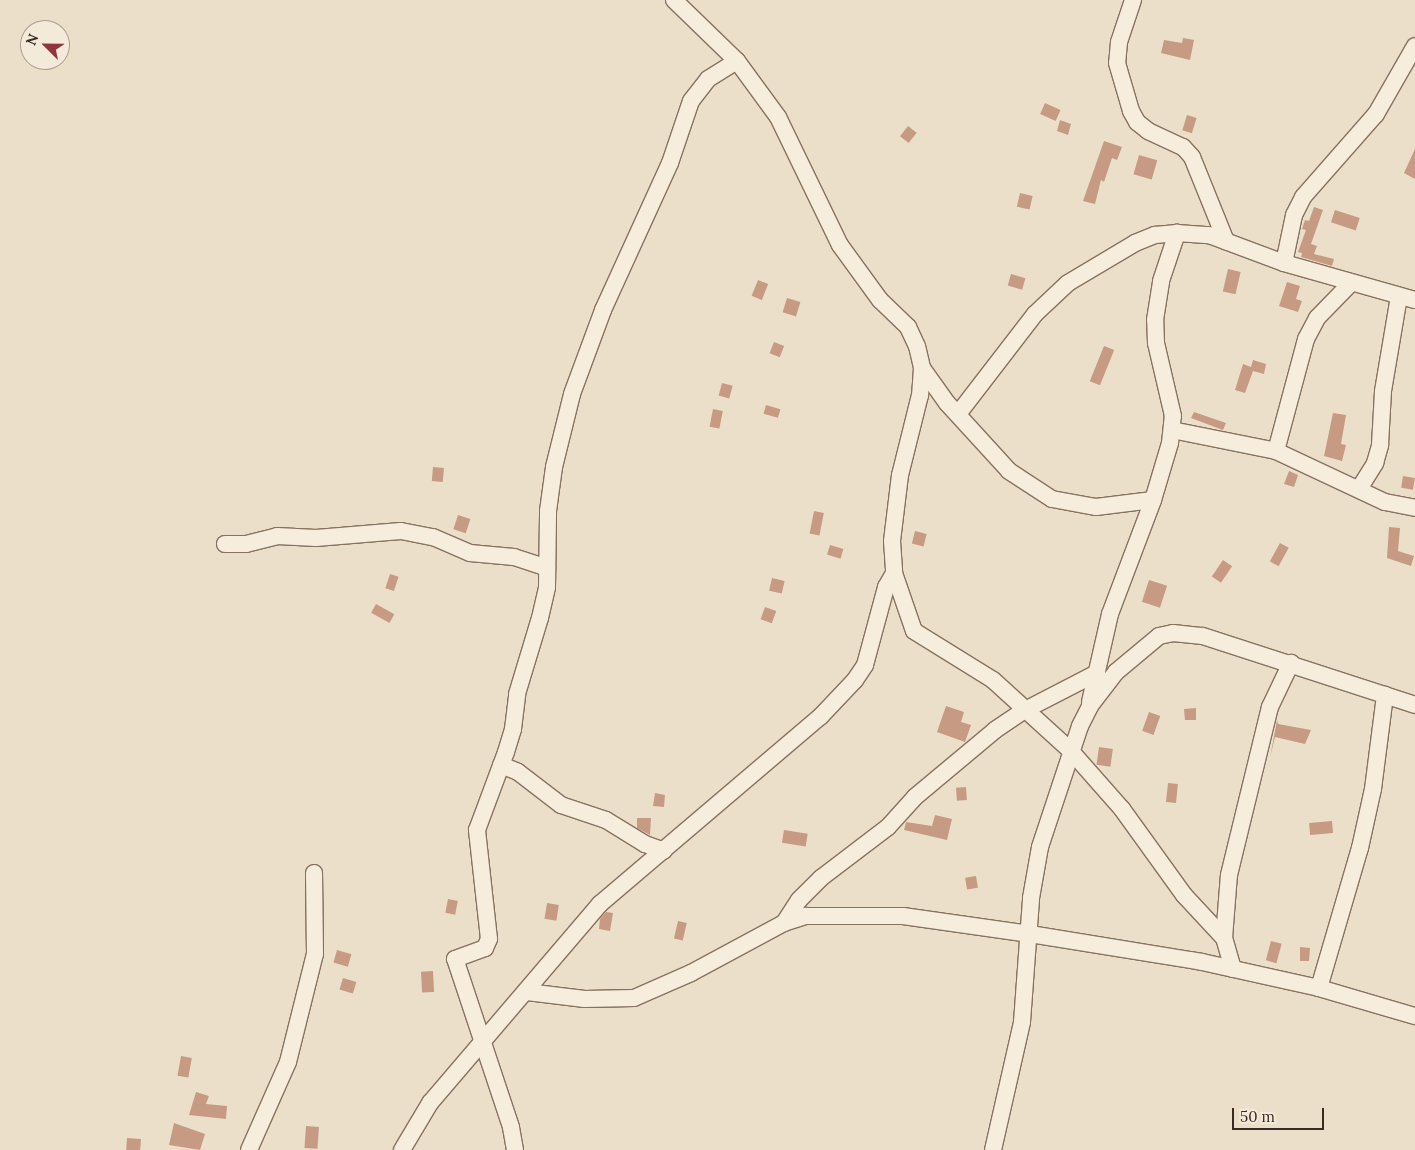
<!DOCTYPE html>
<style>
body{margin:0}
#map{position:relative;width:1415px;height:1150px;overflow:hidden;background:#ecdfca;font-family:Lora,serif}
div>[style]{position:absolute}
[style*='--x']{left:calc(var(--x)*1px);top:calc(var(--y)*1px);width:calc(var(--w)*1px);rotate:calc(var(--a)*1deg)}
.building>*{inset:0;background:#c69a83;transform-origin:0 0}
.roads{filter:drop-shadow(1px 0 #877260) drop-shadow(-1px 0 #877260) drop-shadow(0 1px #877260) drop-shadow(0 -1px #877260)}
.minor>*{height:16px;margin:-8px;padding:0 8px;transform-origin:8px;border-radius:8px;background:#f7eddd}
span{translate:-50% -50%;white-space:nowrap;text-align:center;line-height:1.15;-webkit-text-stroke:4.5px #f4ead9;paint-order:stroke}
.north{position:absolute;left:20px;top:20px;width:50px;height:50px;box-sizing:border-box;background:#f4ead9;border:1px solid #a99e90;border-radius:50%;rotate:293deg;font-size:14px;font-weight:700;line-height:20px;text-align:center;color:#392b22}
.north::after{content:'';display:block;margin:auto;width:18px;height:22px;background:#91343c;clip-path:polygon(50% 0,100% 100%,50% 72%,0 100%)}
.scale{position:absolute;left:1232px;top:1108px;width:92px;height:22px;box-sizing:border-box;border:2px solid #392b22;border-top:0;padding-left:6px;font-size:15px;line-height:18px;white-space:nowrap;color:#392b22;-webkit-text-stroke:4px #f4ead9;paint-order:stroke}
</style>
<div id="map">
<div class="building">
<div style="clip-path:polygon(1183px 38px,1194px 40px,1190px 60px,1161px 53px,1164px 40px,1182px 43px)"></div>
<div style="left:1045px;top:103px;width:17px;height:12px;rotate:24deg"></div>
<div style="left:1187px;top:115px;width:10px;height:16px;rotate:17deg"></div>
<div style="clip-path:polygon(1060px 120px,1071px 124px,1068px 135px,1057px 131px)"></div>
<div style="left:908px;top:126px;width:11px;height:13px;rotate:38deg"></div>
<div style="clip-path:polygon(1104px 141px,1122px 147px,1117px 160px,1112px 158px,1104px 182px,1101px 180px,1095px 204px,1083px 201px)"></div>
<div style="clip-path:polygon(1415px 149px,1415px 179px,1404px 173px)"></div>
<div style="left:1139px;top:155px;width:19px;height:20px;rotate:16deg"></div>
<div style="left:1020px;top:193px;width:13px;height:14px;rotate:13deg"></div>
<div style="clip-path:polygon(1314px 207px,1323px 210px,1311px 244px,1317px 246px,1314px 254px,1334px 259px,1332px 266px,1301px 257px,1302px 253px,1298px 252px,1306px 230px,1302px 229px,1305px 220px,1309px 221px)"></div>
<div style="left:1335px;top:210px;width:26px;height:13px;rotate:18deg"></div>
<div style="left:1228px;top:269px;width:13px;height:23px;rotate:13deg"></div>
<div style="left:1011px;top:274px;width:15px;height:12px;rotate:16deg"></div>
<div style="left:758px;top:280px;width:11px;height:17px;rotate:22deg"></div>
<div style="clip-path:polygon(1287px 282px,1300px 286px,1296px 299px,1302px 301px,1298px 312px,1279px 306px)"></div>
<div style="left:787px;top:298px;width:14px;height:15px;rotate:17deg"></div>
<div style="left:774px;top:342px;width:11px;height:12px;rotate:22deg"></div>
<div style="left:1104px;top:346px;width:11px;height:38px;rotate:22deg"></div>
<div style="clip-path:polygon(1253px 360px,1266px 364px,1264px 374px,1253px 371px,1245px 393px,1235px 390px,1243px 364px,1251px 367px)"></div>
<div style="left:722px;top:383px;width:11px;height:13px;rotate:15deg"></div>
<div style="left:766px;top:405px;width:15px;height:9px;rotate:16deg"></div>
<div style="left:713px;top:409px;width:10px;height:18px;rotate:11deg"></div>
<div style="clip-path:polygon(1194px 412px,1226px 423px,1223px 430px,1191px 418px)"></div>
<div style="clip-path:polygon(1333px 413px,1346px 415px,1341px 444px,1346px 445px,1342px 461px,1324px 456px)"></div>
<div style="left:433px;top:467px;width:11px;height:14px;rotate:5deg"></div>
<div style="clip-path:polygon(1289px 471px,1298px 475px,1294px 487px,1284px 484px)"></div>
<div style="left:1403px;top:476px;width:12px;height:12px;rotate:9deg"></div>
<div style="left:814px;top:511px;width:10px;height:23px;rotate:11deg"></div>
<div style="left:458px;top:515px;width:13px;height:15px;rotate:18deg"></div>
<div style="clip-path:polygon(1389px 527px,1400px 528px,1398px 551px,1414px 556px,1411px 566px,1387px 558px)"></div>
<div style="left:915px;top:531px;width:12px;height:13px;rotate:14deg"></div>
<div style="left:1280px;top:543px;width:10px;height:21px;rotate:29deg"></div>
<div style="left:830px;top:545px;width:14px;height:10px;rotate:17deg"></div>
<div style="left:1223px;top:560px;width:11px;height:20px;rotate:34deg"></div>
<div style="left:390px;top:574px;width:9px;height:15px;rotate:18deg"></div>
<div style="left:772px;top:578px;width:13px;height:13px;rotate:13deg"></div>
<div style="left:1149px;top:580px;width:19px;height:23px;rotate:18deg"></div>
<div style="left:376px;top:604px;width:21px;height:10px;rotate:29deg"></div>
<div style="left:765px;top:607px;width:12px;height:13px;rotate:20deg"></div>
<div style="clip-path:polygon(946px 706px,964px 712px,961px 722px,971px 725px,965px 742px,937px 732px)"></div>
<div style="clip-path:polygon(1196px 708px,1196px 720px,1185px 720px,1184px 709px)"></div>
<div style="left:1149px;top:712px;width:12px;height:20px;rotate:20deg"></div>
<div style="clip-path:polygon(1277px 720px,1278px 724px,1311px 730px,1305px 744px,1275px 737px,1270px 758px)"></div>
<div style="left:1099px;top:747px;width:14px;height:18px;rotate:8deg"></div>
<div style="left:1168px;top:783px;width:10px;height:19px;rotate:6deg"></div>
<div style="left:966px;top:787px;width:13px;height:10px;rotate:86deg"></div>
<div style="clip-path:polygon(655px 793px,665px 795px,664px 807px,653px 806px)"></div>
<div style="clip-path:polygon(935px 815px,952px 819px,947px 840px,904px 830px,906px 822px,932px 826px)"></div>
<div style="clip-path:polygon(637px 818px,651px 818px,650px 835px,637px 828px)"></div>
<div style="left:1332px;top:821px;width:12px;height:23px;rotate:85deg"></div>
<div style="left:784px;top:830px;width:24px;height:13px;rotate:9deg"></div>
<div style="left:976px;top:876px;width:12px;height:11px;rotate:81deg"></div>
<div style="left:448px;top:899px;width:10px;height:14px;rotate:11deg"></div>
<div style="left:547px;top:903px;width:12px;height:16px;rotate:9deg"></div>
<div style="clip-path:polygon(606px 912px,613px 913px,610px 931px,599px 929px,600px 919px)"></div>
<div style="left:678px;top:921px;width:9px;height:18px;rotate:13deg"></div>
<div style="left:1271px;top:941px;width:11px;height:20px;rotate:15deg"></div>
<div style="clip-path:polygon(1300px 947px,1310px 948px,1309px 961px,1300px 961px)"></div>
<div style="left:337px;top:950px;width:15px;height:13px;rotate:16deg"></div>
<div style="left:433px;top:971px;width:21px;height:12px;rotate:87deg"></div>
<div style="left:343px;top:978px;width:14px;height:12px;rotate:17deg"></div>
<div style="left:181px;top:1056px;width:11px;height:20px;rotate:10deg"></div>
<div style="clip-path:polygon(196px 1092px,209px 1096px,206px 1104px,227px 1106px,226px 1119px,189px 1115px)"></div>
<div style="clip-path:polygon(174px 1123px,205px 1134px,200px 1150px,169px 1145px)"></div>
<div style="left:306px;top:1126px;width:13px;height:22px;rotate:4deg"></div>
<div style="left:127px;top:1138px;width:14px;height:12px;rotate:4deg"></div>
</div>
<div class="roads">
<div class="minor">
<div style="--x:674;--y:0;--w:88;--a:44.1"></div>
<div style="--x:737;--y:61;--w:69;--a:53.8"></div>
<div style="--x:778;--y:117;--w:142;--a:64.2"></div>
<div style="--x:840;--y:245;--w:68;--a:54"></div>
<div style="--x:880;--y:300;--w:39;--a:44"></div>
<div style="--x:908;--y:327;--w:21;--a:65"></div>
<div style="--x:917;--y:346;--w:23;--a:77"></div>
<div style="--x:922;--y:368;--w:27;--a:94"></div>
<div style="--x:920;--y:395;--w:82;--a:104"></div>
<div style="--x:900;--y:475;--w:66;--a:96.9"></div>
<div style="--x:892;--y:541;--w:32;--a:86"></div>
<div style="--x:894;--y:573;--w:61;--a:71"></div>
<div style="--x:914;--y:631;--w:93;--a:31.8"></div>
<div style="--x:993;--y:680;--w:104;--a:42.3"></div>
<div style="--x:1070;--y:750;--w:79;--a:48.6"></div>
<div style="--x:1122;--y:809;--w:106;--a:54.2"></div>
<div style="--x:1184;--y:895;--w:59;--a:47.1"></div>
<div style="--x:1133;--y:0;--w:44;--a:108.4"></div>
<div style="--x:1119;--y:42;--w:21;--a:95"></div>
<div style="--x:1117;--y:63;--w:50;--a:73.7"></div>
<div style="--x:1131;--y:111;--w:13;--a:61"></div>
<div style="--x:1137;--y:122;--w:14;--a:39"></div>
<div style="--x:1148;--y:131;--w:38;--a:25"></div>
<div style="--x:1183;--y:147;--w:13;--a:48"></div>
<div style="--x:1192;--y:157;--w:91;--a:68"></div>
<div style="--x:1284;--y:263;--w:49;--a:-78.2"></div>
<div style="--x:1294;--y:215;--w:20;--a:-63"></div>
<div style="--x:1303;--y:197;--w:111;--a:-48.7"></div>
<div style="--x:1376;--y:114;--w:78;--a:-60.2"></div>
<div style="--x:922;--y:368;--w:43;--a:54.5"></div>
<div style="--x:947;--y:403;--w:92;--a:47.6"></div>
<div style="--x:1009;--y:471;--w:51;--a:33.1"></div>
<div style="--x:1052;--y:499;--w:45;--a:10.3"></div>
<div style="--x:1096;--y:507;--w:57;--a:-7"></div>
<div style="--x:958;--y:414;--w:126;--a:-52.4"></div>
<div style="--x:1035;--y:314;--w:45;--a:-43.2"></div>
<div style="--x:1068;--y:283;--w:78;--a:-30.8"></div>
<div style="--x:1135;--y:243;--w:22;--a:-22"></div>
<div style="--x:1155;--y:235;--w:22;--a:-5"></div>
<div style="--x:1177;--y:233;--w:32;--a:4"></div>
<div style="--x:1209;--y:235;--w:80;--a:20.5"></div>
<div style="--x:1284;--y:263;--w:136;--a:15.8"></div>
<div style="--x:1172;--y:430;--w:106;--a:11.4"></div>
<div style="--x:1276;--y:451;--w:120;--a:25.1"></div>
<div style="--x:1385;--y:502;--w:31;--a:11"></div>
<div style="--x:1276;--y:451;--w:116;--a:-75"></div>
<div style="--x:1306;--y:339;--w:24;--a:-62"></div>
<div style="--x:1317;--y:318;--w:49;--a:-45.8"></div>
<div style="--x:1359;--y:489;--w:31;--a:-58"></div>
<div style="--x:1375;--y:463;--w:19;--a:-74"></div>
<div style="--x:1380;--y:445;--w:54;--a:-86.8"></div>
<div style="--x:1383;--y:391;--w:96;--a:-80.4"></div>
<div style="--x:225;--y:544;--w:21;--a:0"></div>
<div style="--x:246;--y:544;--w:32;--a:-14"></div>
<div style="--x:277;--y:536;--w:39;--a:3"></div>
<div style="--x:316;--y:538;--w:85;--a:-4.7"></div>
<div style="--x:401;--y:531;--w:33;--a:11"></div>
<div style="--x:433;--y:537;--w:40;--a:23.4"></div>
<div style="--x:470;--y:553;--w:44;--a:5.2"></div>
<div style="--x:514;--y:557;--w:35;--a:18"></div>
<div style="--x:1090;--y:702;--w:90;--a:-77.2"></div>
<div style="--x:1110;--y:614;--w:122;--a:-69.3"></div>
<div style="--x:1153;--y:500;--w:59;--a:-73.4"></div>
<div style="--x:1170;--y:443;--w:27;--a:-84"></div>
<div style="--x:1173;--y:416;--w:75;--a:-103.1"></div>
<div style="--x:1156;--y:343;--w:23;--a:-92"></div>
<div style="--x:1155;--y:320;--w:39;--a:-81"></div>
<div style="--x:1161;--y:281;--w:51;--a:-71.6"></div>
<div style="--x:501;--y:765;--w:18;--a:22"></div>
<div style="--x:518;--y:772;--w:54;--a:37.5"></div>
<div style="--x:561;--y:805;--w:47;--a:18.4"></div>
<div style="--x:606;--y:820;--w:46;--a:31.6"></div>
<div style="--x:645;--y:844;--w:20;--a:20"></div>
<div style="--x:784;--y:923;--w:27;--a:-57"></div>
<div style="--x:799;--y:900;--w:31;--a:-45"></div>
<div style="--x:821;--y:878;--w:84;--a:-37.3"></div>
<div style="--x:888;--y:827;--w:40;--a:-48"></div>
<div style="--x:915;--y:797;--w:104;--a:-39.9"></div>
<div style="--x:995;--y:730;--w:36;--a:-34"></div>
<div style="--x:1025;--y:710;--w:81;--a:-27.2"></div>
<div style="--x:1233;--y:969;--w:32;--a:-106"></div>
<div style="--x:1224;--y:938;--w:63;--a:-85.5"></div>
<div style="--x:1229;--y:875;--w:173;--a:-76.3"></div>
<div style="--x:1270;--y:707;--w:49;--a:-64.5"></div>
<div style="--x:1319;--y:988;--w:100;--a:16.3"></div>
<div style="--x:527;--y:992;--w:58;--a:6.9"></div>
<div style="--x:585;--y:999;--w:49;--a:-1.2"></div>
<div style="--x:634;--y:998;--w:62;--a:-23.7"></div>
<div style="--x:691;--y:973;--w:106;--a:-28.3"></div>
<div style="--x:784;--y:923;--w:23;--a:-18"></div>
<div style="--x:806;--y:916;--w:97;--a:0"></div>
<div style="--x:903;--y:916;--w:128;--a:8.1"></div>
<div style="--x:1030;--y:934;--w:174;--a:9.2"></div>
<div style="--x:1202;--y:962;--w:120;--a:12.5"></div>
<div style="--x:1319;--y:988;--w:146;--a:-73.7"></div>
<div style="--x:1360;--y:848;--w:60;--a:-77.6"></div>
<div style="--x:1373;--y:789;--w:95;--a:-82.7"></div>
<div style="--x:249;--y:1150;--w:96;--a:-66.1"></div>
<div style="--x:288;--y:1062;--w:111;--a:-76"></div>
<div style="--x:315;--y:954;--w:81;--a:-90.7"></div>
<div style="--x:402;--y:1150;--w:55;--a:-59.2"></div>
<div style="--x:430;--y:1103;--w:262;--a:-49.5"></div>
<div style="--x:600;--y:904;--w:289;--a:-40.4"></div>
<div style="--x:820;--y:717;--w:51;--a:-46.6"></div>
<div style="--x:855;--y:680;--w:18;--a:-56"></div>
<div style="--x:865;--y:665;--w:81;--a:-74.9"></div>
<div style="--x:886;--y:587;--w:16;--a:-60"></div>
<div style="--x:515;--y:1150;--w:23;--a:-100"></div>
<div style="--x:511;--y:1127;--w:177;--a:-108.4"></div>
<div style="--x:455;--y:959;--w:32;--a:-20"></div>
<div style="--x:485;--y:948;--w:10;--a:-66"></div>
<div style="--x:489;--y:939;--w:110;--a:-96.3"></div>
<div style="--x:477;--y:830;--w:83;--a:-69.6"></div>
<div style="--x:506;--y:752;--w:24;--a:-73"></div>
<div style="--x:513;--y:729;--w:35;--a:-83"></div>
<div style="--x:517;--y:694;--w:79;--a:-73.2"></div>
<div style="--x:540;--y:618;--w:32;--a:-77"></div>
<div style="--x:547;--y:587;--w:76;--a:-89.2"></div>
<div style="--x:548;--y:511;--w:44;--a:-82.2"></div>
<div style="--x:554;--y:467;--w:75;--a:-76.1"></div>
<div style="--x:572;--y:394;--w:90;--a:-69.7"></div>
<div style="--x:603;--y:310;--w:162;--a:-65.5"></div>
<div style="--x:670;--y:163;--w:65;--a:-71.3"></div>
<div style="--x:691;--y:101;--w:28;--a:-52"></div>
<div style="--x:708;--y:79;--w:34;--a:-32"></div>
<div style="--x:993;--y:1150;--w:131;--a:-77.2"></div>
<div style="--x:1022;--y:1022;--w:124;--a:-85.8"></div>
<div style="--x:1031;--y:898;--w:52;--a:-80"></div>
<div style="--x:1040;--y:847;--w:127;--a:-71.7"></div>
<div style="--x:1080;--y:726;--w:22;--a:-63"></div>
<div style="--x:1090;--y:706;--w:43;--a:-52.6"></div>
<div style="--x:1116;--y:672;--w:56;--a:-39.9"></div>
<div style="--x:1159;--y:636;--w:14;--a:-12"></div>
<div style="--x:1173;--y:633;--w:30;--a:6"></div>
<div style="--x:1203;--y:636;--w:223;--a:18"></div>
</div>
</div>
<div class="north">N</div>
<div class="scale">50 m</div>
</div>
